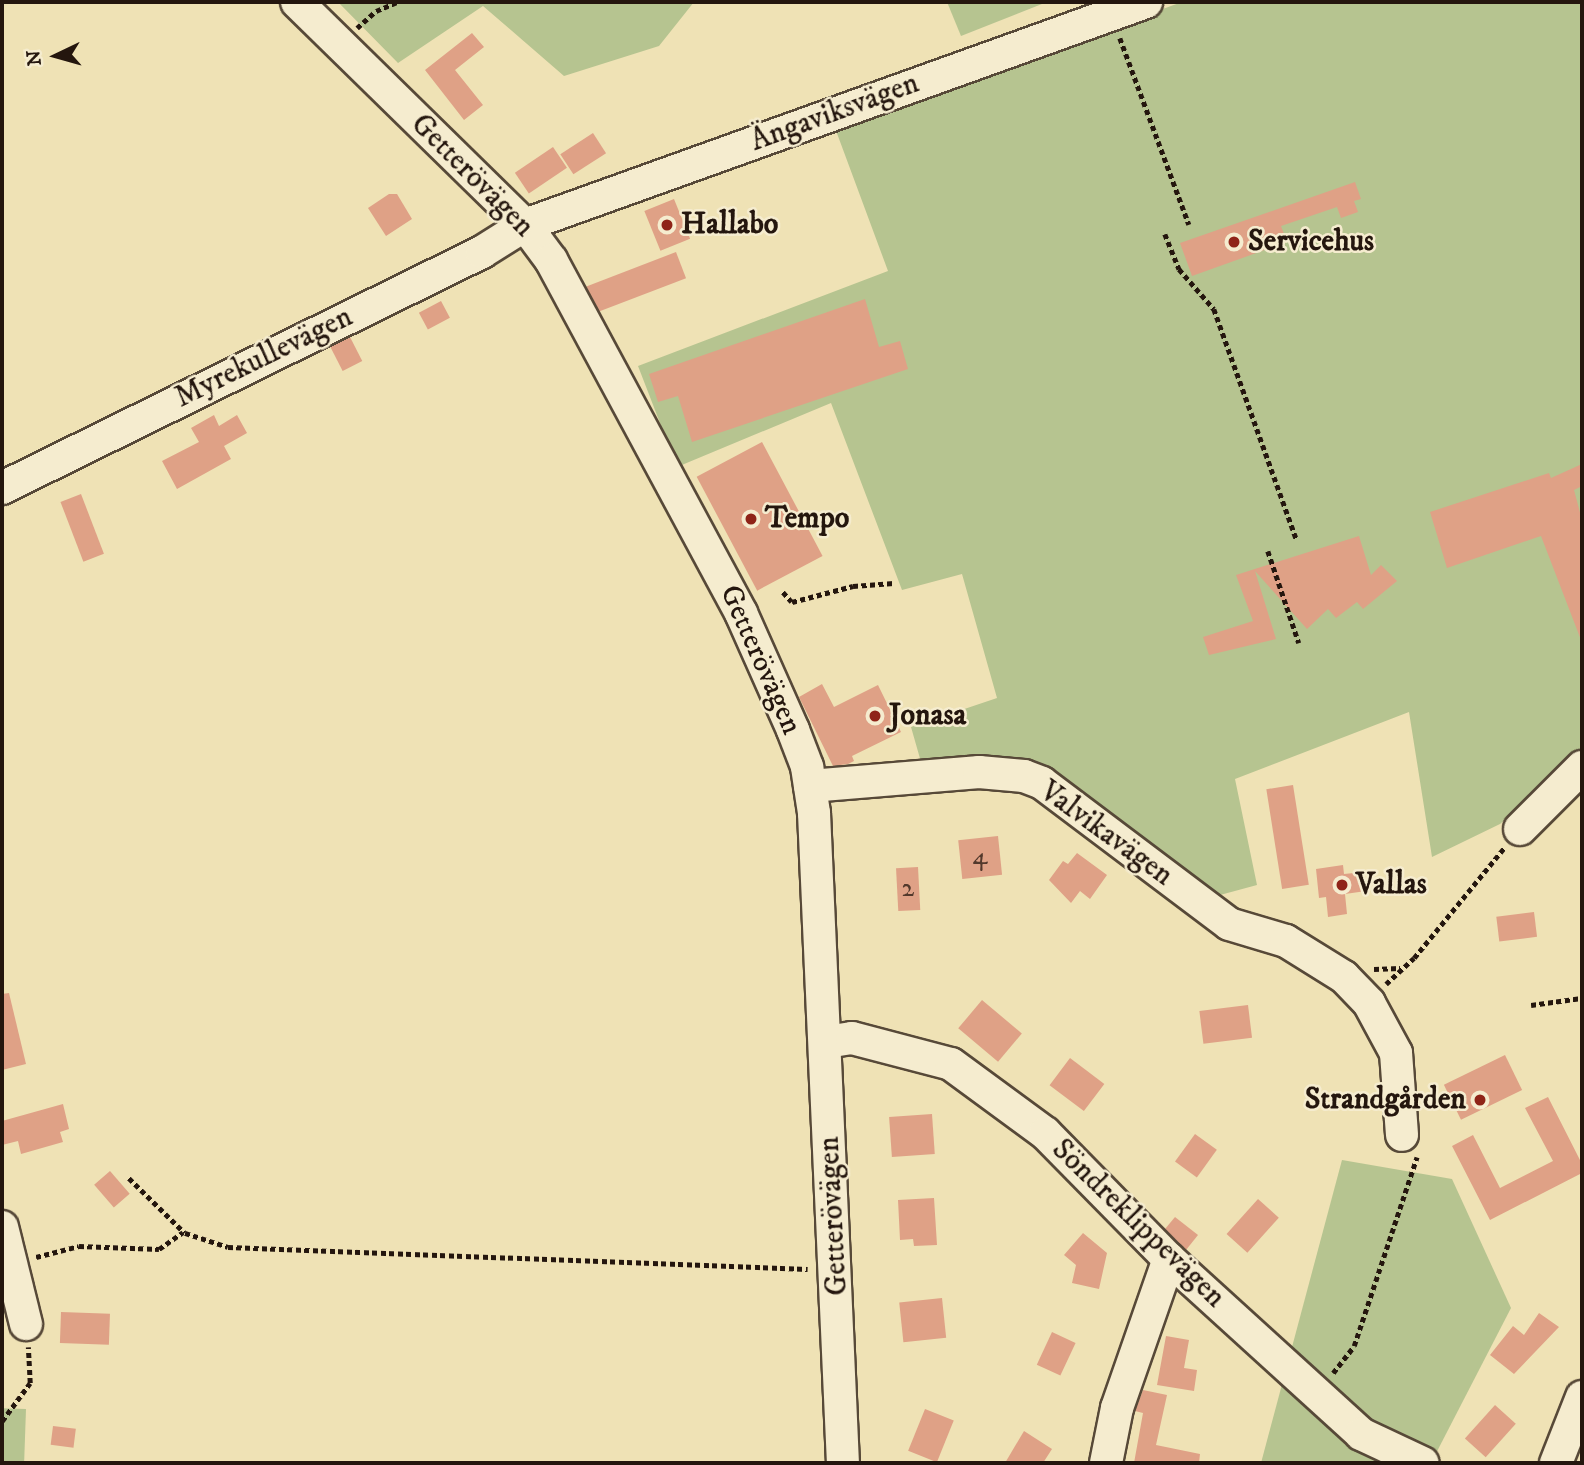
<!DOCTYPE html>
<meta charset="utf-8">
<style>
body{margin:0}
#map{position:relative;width:1584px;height:1465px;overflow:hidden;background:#efe2b5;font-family:"IM FELL DW Pica",serif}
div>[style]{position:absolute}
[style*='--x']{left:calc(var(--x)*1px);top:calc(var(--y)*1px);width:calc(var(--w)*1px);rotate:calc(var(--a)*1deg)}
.green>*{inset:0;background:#b6c490;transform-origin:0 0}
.building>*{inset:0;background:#dfa186;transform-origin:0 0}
.path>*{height:4.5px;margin-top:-2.25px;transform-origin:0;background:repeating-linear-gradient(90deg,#24160e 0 5px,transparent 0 8.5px)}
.roads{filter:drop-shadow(2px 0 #574938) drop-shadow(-2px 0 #574938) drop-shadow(0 2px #574938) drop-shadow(0 -2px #574938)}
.minor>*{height:32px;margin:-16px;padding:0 16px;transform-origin:16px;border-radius:16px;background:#f5eccf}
.dots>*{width:19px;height:19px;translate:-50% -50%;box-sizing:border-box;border:4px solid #f5eccf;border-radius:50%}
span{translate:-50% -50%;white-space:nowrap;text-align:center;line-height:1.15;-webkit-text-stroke:5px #f5eccf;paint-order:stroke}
.number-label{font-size:26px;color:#53392c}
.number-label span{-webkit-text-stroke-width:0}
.street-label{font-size:30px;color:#24160e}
.poi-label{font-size:30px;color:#24160e;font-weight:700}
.left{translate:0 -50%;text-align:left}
.right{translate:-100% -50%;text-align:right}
.frame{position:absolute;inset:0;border:4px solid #24160e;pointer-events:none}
.north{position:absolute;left:21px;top:21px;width:70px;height:70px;-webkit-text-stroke:5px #f5eccf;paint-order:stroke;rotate:265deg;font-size:19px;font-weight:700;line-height:28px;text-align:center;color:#24160e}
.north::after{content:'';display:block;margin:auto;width:24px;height:32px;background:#24160e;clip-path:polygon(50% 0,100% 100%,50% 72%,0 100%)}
</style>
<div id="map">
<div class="green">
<div style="clip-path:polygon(338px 2px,694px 2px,659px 46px,564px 76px,483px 6px,398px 63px)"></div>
<div style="clip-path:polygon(947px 2px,1047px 2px,961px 36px)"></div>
<div style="clip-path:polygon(1182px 2px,1582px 2px,1582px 750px,1500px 824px,1432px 857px,1409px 712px,1235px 779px,1257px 885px,1209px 898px,1054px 775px,921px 762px,911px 727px,997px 698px,962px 574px,902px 590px,831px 403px,677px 467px,638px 366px,888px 271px,835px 128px)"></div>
<div style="clip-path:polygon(1342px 1160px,1452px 1179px,1511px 1308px,1431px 1463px,1261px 1463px)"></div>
<div style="left:26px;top:1409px;width:54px;height:24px;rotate:92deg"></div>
</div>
<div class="building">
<div style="clip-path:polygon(472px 33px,484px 47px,455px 70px,483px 105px,464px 120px,425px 70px)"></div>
<div style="left:593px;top:133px;width:24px;height:39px;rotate:57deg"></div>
<div style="left:553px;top:147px;width:25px;height:46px;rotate:56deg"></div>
<div style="clip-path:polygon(1355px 182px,1361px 199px,1354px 201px,1358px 212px,1341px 218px,1337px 207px,1281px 226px,1287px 242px,1192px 276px,1180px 243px)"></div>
<div style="clip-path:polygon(389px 194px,397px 194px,412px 219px,386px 236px,368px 208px)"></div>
<div style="left:674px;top:199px;width:43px;height:32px;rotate:68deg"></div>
<div style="left:676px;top:252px;width:28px;height:96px;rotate:69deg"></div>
<div style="clip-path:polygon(865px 299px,879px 347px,900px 341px,908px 369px,692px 442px,678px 396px,658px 402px,649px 374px)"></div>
<div style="left:441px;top:301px;width:19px;height:25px;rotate:62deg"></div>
<div style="left:350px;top:337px;width:27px;height:22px;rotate:63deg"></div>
<div style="clip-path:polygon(214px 415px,219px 426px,237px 415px,247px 433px,224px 446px,231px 459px,177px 489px,162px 461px,199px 442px,191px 428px)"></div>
<div style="left:762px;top:442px;width:129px;height:74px;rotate:62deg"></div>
<div style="clip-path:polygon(1582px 464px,1582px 486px,1574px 490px,1582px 520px,1581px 640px,1541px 536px,1447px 568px,1430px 512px,1549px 473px,1551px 478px)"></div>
<div style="left:81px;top:494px;width:64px;height:22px;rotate:69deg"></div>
<div style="clip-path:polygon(1359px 536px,1371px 575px,1381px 565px,1397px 581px,1363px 609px,1357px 602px,1336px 618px,1328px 609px,1307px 629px,1255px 571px,1276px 639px,1209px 655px,1203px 637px,1253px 621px,1236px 575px)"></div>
<div style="clip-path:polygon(822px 684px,834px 707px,878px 685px,901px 732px,852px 756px,854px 761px,848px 764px,833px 766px,799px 697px)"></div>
<div style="left:1293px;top:785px;width:101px;height:27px;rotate:81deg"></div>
<div style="left:998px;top:836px;width:39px;height:40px;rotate:84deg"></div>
<div style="clip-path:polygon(1077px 853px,1107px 875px,1090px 899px,1080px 891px,1071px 903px,1049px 880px,1063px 861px,1068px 864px)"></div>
<div style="clip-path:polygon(1343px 865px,1344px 874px,1364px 872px,1366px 891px,1345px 894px,1347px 914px,1328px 917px,1326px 897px,1319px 898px,1316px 869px)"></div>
<div style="left:918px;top:867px;width:43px;height:22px;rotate:87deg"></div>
<div style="left:1534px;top:912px;width:25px;height:38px;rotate:83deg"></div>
<div style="clip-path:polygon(9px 993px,26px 1064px,2px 1070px,2px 994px)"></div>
<div style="left:982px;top:1000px;width:52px;height:37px;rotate:40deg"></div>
<div style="left:1248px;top:1005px;width:33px;height:49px;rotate:83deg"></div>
<div style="left:1505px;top:1055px;width:39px;height:68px;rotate:64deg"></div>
<div style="left:1070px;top:1058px;width:43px;height:34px;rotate:37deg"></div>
<div style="clip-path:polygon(1548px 1097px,1582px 1164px,1582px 1173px,1490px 1220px,1452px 1146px,1473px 1135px,1500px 1188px,1553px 1161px,1525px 1108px)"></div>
<div style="clip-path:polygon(63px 1104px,69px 1129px,60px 1132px,63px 1142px,21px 1154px,18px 1141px,2px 1145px,2px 1121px)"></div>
<div style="left:932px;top:1114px;width:40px;height:43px;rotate:86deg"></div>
<div style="left:1195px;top:1134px;width:27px;height:34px;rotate:36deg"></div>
<div style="left:110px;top:1171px;width:30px;height:21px;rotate:49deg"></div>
<div style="clip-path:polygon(934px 1198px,937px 1245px,914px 1246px,913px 1239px,900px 1240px,898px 1200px)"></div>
<div style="left:1258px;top:1199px;width:28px;height:47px;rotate:42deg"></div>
<div style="clip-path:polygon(1175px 1217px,1198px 1235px,1186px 1250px,1165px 1229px)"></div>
<div style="clip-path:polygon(1083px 1233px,1107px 1253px,1099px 1289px,1072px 1283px,1076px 1265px,1064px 1255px)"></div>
<div style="left:942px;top:1298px;width:40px;height:43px;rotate:84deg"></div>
<div style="left:61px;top:1312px;width:49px;height:31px;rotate:2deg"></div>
<div style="clip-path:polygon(1539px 1313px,1559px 1327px,1514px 1374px,1490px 1355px,1513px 1326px,1524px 1335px)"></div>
<div style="left:1052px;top:1332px;width:26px;height:36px;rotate:25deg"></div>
<div style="clip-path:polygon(1166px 1336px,1189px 1340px,1184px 1368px,1197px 1370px,1194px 1391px,1157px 1385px)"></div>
<div style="clip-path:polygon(1143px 1390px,1167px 1395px,1156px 1445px,1200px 1454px,1199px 1463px,1134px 1463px,1143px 1413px,1135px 1411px)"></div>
<div style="left:1495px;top:1405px;width:28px;height:45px;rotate:42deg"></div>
<div style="left:925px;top:1409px;width:31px;height:45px;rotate:22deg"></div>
<div style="left:53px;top:1426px;width:23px;height:19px;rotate:7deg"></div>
<div style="clip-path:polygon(1024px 1431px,1052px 1449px,1043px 1463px,1005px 1463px)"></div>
</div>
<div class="path">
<div style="--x:357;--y:28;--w:25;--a:-42"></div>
<div style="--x:376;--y:11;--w:23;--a:-23"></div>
<div style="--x:1120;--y:38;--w:199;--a:69.7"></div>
<div style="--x:1165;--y:234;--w:38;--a:68"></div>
<div style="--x:1179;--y:269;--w:53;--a:48.8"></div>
<div style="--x:1214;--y:309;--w:246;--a:70.3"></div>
<div style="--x:1268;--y:551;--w:97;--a:71.4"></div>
<div style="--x:783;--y:592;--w:13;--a:48"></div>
<div style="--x:792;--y:602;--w:63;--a:-14.7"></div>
<div style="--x:853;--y:586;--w:41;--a:-4.2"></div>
<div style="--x:1374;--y:969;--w:26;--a:-2"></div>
<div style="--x:1386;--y:984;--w:38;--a:-43"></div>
<div style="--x:1414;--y:958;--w:142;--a:-50.7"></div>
<div style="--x:1531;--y:1005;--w:51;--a:-7.8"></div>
<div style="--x:129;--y:1178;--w:78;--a:44.5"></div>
<div style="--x:185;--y:1233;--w:45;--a:18"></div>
<div style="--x:228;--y:1247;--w:580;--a:2.17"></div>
<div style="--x:36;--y:1257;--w:44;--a:-14.3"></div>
<div style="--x:79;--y:1246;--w:80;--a:2.1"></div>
<div style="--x:159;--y:1249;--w:29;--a:-35"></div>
<div style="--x:1333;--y:1373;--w:34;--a:-52"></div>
<div style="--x:1354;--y:1346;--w:199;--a:-71.6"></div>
<div style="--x:2;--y:1421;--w:47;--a:-53.6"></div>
<div style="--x:30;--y:1383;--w:36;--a:-93"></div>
</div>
<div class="roads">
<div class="minor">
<div style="--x:297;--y:2;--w:319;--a:44.4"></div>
<div style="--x:525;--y:225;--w:44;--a:53.4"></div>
<div style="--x:551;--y:260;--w:401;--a:61.7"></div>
<div style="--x:741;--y:613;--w:128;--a:66"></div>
<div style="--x:793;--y:730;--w:40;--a:69"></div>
<div style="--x:807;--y:767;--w:47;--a:81.3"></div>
<div style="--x:814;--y:813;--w:651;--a:87.45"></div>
<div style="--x:2;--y:488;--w:535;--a:-26.18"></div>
<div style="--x:482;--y:252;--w:51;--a:-32.1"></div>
<div style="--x:525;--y:225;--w:660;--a:-19.75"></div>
<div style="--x:810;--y:786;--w:170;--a:-4.7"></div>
<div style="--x:979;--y:772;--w:45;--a:5.1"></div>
<div style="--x:1024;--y:776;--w:19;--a:21"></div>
<div style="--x:1042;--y:783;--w:234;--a:37"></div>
<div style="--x:1229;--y:924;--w:59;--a:16.6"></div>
<div style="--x:1286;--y:941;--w:68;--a:31.8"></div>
<div style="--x:1344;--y:977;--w:36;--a:46"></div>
<div style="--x:1369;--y:1003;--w:57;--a:61.6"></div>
<div style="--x:1396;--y:1053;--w:82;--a:85.8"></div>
<div style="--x:1520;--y:829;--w:88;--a:-45"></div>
<div style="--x:826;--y:1042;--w:26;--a:-9"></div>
<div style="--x:852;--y:1038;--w:102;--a:14.7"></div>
<div style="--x:951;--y:1064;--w:117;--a:36.3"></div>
<div style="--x:1045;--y:1133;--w:177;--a:45.5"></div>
<div style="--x:1169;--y:1259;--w:260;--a:42.3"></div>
<div style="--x:1361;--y:1434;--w:68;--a:25.1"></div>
<div style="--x:2;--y:1227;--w:100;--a:76.1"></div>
<div style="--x:1106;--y:1463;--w:56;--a:-78.7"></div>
<div style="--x:1117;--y:1408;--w:158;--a:-70.8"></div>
<div style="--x:1556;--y:1463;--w:71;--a:-68.5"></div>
</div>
</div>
<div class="dots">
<div style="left:667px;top:225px;background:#8f2418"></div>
<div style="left:1234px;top:242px;background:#8f2418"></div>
<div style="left:751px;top:519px;background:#8f2418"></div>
<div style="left:875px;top:716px;background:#8f2418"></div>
<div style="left:1342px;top:885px;background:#8f2418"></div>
<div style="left:1480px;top:1100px;background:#8f2418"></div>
</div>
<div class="number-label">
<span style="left:980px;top:857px">4</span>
<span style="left:908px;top:889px">2</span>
</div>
<div class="street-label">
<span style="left:835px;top:113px;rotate:-20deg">Ängaviksvägen</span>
<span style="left:472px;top:176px;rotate:45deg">Getterövägen</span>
<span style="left:264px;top:358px;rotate:-26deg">Myrekullevägen</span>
<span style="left:760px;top:660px;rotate:66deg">Getterövägen</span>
<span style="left:1106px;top:834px;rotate:36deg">Valvikavägen</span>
<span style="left:834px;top:1216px;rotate:-93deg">Getterövägen</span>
<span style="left:1138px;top:1224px;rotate:44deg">Söndreklippevägen</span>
</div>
<div class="poi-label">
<span class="left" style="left:681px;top:225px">Hallabo</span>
<span class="left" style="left:1248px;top:242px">Servicehus</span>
<span class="left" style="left:765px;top:519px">Tempo</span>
<span class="left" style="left:889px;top:716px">Jonasa</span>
<span class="left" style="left:1356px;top:885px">Vallas</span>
<span class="right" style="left:1466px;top:1100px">Strandgården</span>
</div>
<div class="frame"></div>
<div class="north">N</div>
</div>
